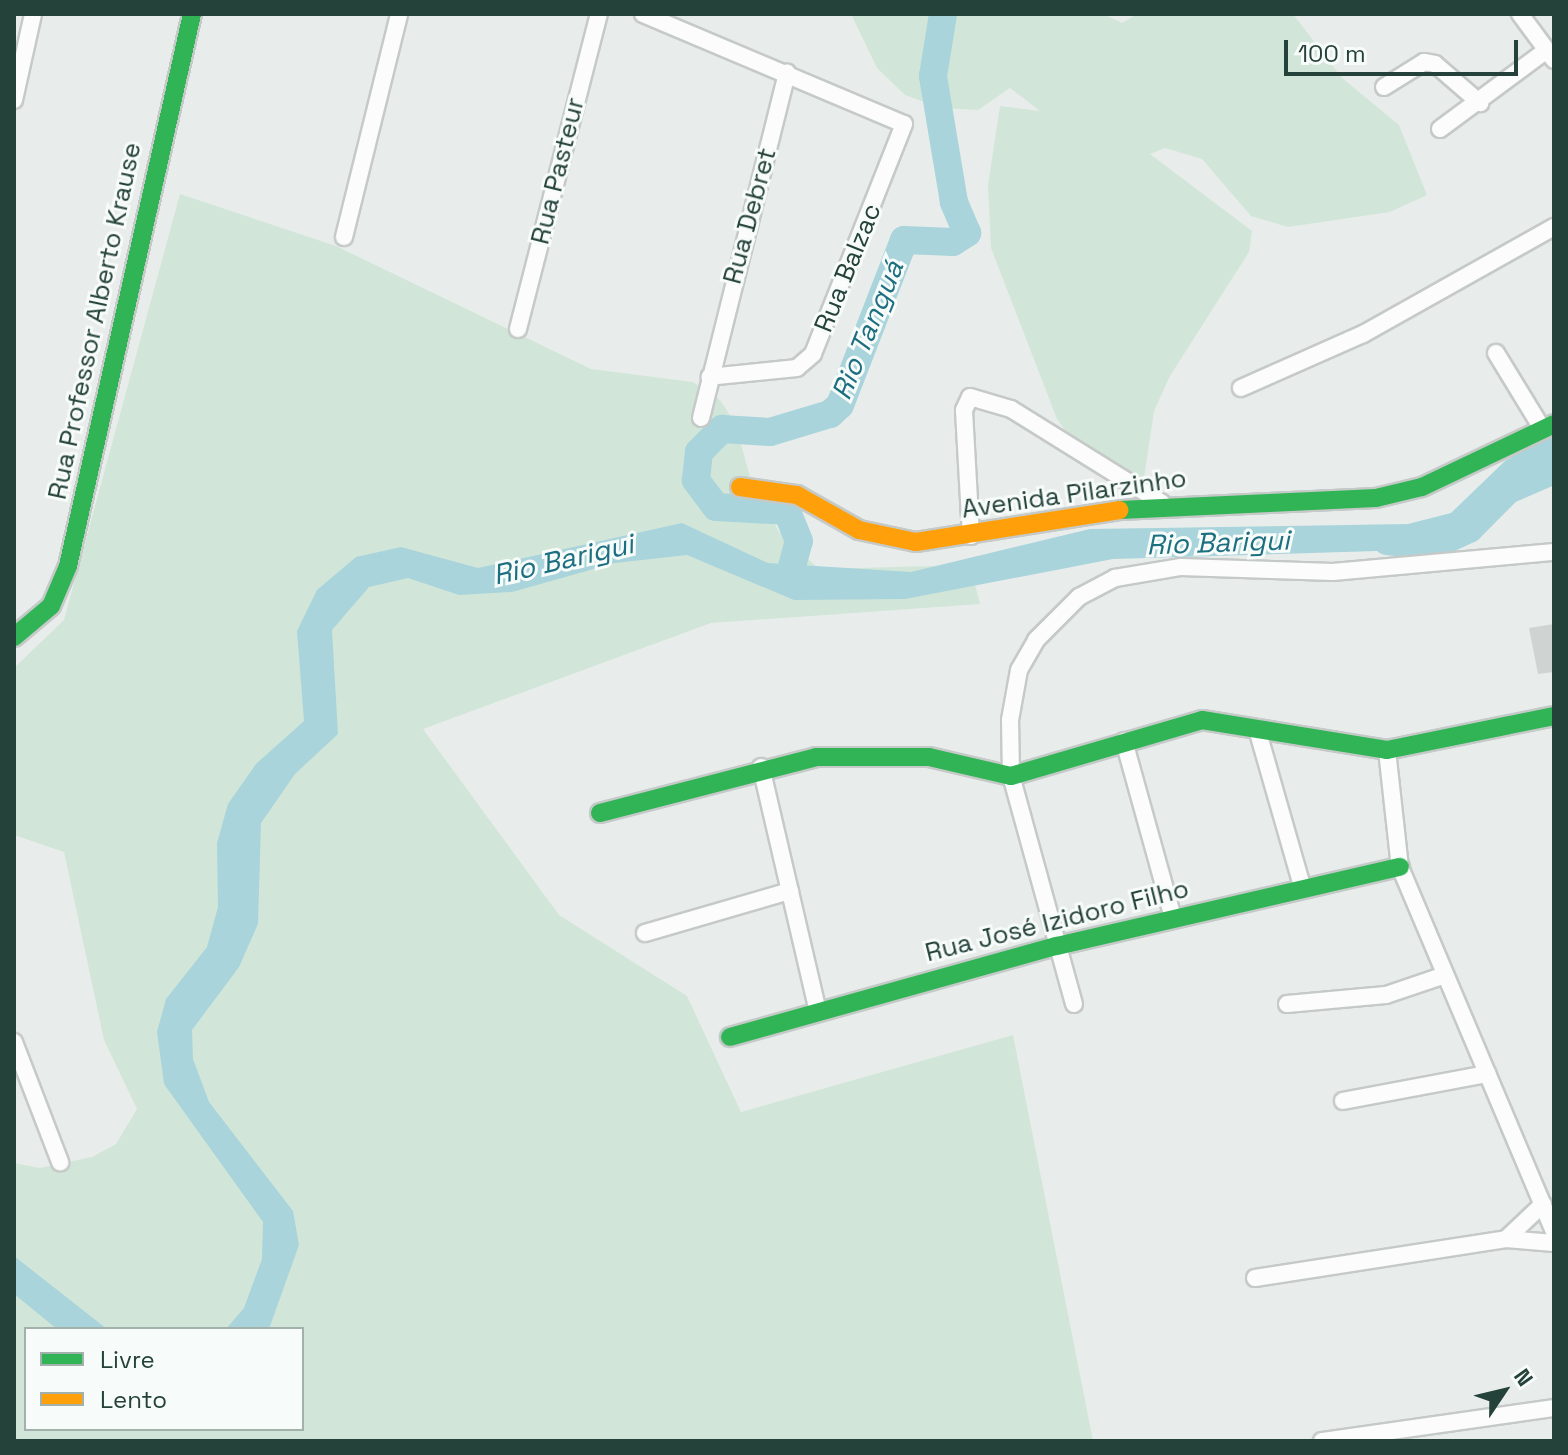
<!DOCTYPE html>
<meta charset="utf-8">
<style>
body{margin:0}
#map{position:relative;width:1568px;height:1455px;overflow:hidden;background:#e8edeb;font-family:"Space Grotesk",sans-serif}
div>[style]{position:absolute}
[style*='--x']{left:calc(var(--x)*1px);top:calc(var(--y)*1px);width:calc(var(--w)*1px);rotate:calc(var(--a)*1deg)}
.green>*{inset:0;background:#d1e6d8}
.water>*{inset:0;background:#a9d4db}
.river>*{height:28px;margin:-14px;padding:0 14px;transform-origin:14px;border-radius:14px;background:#a9d4db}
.building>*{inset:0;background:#cfd4d2}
.roads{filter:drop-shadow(2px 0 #c5cac8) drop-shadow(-2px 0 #c5cac8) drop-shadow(0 2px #c5cac8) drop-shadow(0 -2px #c5cac8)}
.street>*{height:16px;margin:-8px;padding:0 8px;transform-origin:8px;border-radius:8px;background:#fcfcfc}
.fast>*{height:18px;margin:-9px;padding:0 9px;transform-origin:9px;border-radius:9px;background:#30b455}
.slow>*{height:18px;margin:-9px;padding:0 9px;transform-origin:9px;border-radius:9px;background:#ff9f0a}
span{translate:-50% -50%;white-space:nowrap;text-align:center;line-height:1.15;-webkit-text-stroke:6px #f7fbf9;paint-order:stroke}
.street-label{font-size:26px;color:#24423a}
.water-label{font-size:28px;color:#1c6f80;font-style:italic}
.frame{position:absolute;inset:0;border:16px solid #24423a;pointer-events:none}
.legend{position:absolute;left:24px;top:1327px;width:280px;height:104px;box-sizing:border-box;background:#f7fbf9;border:2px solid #a3b1ad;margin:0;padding:10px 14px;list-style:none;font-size:24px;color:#24423a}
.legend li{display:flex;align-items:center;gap:16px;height:40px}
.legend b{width:40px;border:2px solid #a3b1ad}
.north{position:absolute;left:1464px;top:1351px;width:80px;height:80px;-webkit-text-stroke:6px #f7fbf9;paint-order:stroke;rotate:55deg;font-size:22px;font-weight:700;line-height:32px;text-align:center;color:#24423a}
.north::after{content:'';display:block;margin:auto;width:28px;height:36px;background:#24423a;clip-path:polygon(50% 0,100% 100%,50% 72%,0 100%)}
.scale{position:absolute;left:1284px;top:40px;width:234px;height:36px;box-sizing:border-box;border:4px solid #24423a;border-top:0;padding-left:10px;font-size:24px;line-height:28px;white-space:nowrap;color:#24423a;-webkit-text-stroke:6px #f7fbf9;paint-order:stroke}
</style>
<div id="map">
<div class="green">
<div style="clip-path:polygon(851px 14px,1103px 14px,1122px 23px,1137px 14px,1293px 14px,1342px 78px,1399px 125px,1427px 195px,1390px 212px,1288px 227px,1251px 216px,1202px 159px,1165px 148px,1150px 154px,1252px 231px,1249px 252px,1170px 376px,1154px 411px,1144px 478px,1129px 492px,1097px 474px,1057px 419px,991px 248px,988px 185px,1000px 106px,1040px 111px,1010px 88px,978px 110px,941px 108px,905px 95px,877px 68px)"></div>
<div style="clip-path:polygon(evenodd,180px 194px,336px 246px,591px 369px,693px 382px,720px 400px,735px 423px,751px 480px,779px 532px,819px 569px,970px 565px,980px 604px,711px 623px,423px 729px,559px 915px,687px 996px,741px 1112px,1013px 1035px,1093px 1441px,14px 1441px,14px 1163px,40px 1168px,92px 1157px,116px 1144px,137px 1109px,104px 1040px,64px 852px,14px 835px,14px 668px,64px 620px,180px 194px,26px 1329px,302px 1329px,302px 1429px,26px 1429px,26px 1329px)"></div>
</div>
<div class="water">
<div style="clip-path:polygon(1554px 433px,1554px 464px,1509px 480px,1458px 534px,1410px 550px,1113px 559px,905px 599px,794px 600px,687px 555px,615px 563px,512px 592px,459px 595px,408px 578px,369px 587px,332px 630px,338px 734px,295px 774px,261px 823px,258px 924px,239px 967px,192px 1030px,193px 1059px,209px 1102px,293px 1211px,299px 1245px,269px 1329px,226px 1329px,244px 1308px,262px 1259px,263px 1222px,164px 1084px,157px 1032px,166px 999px,207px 947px,218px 907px,217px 843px,228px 804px,256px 764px,304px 721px,297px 631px,317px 590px,356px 557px,401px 547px,478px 568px,682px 523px,768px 563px,911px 572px,1090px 529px,1408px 524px,1451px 513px,1505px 461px)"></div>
<div style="clip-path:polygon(14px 1256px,107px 1329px,57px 1329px,14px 1294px)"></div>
</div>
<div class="river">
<div style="--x:1387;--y:541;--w:45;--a:6.3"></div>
<div style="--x:1432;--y:546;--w:41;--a:-24.7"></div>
<div style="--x:1469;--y:529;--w:55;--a:-45"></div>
<div style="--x:1508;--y:490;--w:50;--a:-23.5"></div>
<div style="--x:790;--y:574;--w:34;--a:-75"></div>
<div style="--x:799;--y:541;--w:32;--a:-112"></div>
<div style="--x:787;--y:511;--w:71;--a:-176.8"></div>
<div style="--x:716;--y:507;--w:34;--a:-127"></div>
<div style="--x:696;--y:480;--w:28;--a:-84"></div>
<div style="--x:699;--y:452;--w:33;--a:-45"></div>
<div style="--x:722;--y:429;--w:48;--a:3.6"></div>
<div style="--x:770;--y:432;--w:63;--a:-16.7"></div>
<div style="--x:830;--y:414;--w:13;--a:-42"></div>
<div style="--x:840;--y:405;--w:177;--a:-68.8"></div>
<div style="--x:904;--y:240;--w:49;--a:2.3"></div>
<div style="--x:953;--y:242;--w:17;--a:-33"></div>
<div style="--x:967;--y:233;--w:34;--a:-113"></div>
<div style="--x:954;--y:202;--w:128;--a:-99.5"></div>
<div style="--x:933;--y:76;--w:63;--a:-80.8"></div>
</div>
<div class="building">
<div style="clip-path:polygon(1554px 624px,1554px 672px,1538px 674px,1529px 628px)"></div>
</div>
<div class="roads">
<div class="street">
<div style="--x:643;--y:14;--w:283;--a:22.9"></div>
<div style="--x:904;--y:124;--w:247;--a:111.6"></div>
<div style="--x:813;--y:354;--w:21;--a:139"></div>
<div style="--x:797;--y:368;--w:88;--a:174.2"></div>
<div style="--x:1520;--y:14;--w:57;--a:53.5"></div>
<div style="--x:1384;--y:87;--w:47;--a:-32"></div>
<div style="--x:1424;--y:62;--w:11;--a:10"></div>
<div style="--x:1435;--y:64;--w:60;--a:40.9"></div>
<div style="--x:14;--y:100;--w:88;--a:-77.5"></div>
<div style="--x:1440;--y:129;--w:129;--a:-36.5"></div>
<div style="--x:344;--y:237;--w:230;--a:-76.1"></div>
<div style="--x:518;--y:329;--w:325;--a:-75.6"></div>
<div style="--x:1496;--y:353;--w:84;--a:58.6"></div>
<div style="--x:1241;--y:388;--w:133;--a:-23.9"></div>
<div style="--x:1363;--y:334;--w:219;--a:-29.3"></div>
<div style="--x:701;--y:418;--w:356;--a:-76"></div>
<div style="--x:971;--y:536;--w:126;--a:-93.2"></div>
<div style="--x:964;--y:410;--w:14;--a:-65"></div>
<div style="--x:970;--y:397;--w:43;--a:16.3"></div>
<div style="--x:1011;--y:409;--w:178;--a:31.9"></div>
<div style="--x:1257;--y:729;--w:163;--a:74"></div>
<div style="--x:1124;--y:741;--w:184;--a:74.5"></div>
<div style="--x:1387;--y:750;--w:118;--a:83.7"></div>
<div style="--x:1400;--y:867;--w:395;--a:67.1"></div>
<div style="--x:761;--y:767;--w:251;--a:76.9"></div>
<div style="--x:645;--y:933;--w:151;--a:-16.2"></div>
<div style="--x:1074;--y:1004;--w:237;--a:-105.4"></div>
<div style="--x:1011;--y:776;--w:56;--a:-91"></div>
<div style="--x:1010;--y:720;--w:51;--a:-79.8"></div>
<div style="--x:1019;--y:670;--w:34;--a:-60"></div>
<div style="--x:1036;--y:640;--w:61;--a:-45"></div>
<div style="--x:1079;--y:597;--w:41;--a:-27.8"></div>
<div style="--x:1115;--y:578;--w:67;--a:-9.5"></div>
<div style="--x:1181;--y:567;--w:152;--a:1.9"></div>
<div style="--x:1333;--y:572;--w:222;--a:-5.2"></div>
<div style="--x:1287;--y:1004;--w:99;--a:-5.2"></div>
<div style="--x:1386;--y:995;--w:62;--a:-18.7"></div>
<div style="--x:14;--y:1042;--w:129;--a:69"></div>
<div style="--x:1343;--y:1101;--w:147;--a:-10.6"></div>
<div style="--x:1506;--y:1239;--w:51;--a:-43.4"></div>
<div style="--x:1255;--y:1278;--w:254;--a:-8.8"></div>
<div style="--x:1506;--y:1239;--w:48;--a:4.8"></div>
<div style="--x:1322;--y:1441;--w:234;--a:-8.1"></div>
</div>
<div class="fast">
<div style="--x:1120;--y:510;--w:256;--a:-2.7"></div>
<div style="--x:1376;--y:498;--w:47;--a:-13.4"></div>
<div style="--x:1422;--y:487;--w:146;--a:-25.5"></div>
<div style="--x:14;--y:637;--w:48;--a:-40"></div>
<div style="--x:51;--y:606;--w:43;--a:-67"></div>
<div style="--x:68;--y:566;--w:566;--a:-77.34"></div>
<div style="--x:600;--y:813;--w:223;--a:-14.5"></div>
<div style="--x:816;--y:757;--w:113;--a:0"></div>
<div style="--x:929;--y:757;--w:84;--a:13"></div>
<div style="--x:1011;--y:776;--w:199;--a:-16.3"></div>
<div style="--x:1202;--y:720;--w:187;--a:9.2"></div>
<div style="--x:1387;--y:750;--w:170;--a:-11.5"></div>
<div style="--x:730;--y:1037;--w:339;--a:-15.6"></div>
<div style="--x:1057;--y:946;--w:352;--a:-13"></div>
</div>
<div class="slow">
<div style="--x:740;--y:487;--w:58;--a:8"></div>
<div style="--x:797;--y:495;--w:71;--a:29.4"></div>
<div style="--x:859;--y:530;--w:58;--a:11.9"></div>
<div style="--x:916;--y:542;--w:206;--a:-8.9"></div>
</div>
</div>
<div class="street-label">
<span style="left:558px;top:171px;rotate:-76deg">Rua Pasteur</span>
<span style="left:750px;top:216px;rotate:-75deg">Rua Debret</span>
<span style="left:848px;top:268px;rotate:-68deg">Rua Balzac</span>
<span style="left:95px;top:321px;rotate:-78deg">Rua Professor Alberto Krause</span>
<span style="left:1074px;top:494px;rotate:-8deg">Avenida Pilarzinho</span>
<span style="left:1057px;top:921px;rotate:-14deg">Rua José Izidoro Filho</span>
</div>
<div class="water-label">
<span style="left:867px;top:330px;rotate:-68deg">Rio Tanguá</span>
<span style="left:1218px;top:542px;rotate:-2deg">Rio Barigui</span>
<span style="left:563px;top:559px;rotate:-13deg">Rio Barigui</span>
</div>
<div class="frame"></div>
<ul class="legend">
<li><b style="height:10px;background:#30b455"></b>Livre</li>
<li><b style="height:10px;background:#ff9f0a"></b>Lento</li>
</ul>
<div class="north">N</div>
<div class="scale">100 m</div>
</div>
